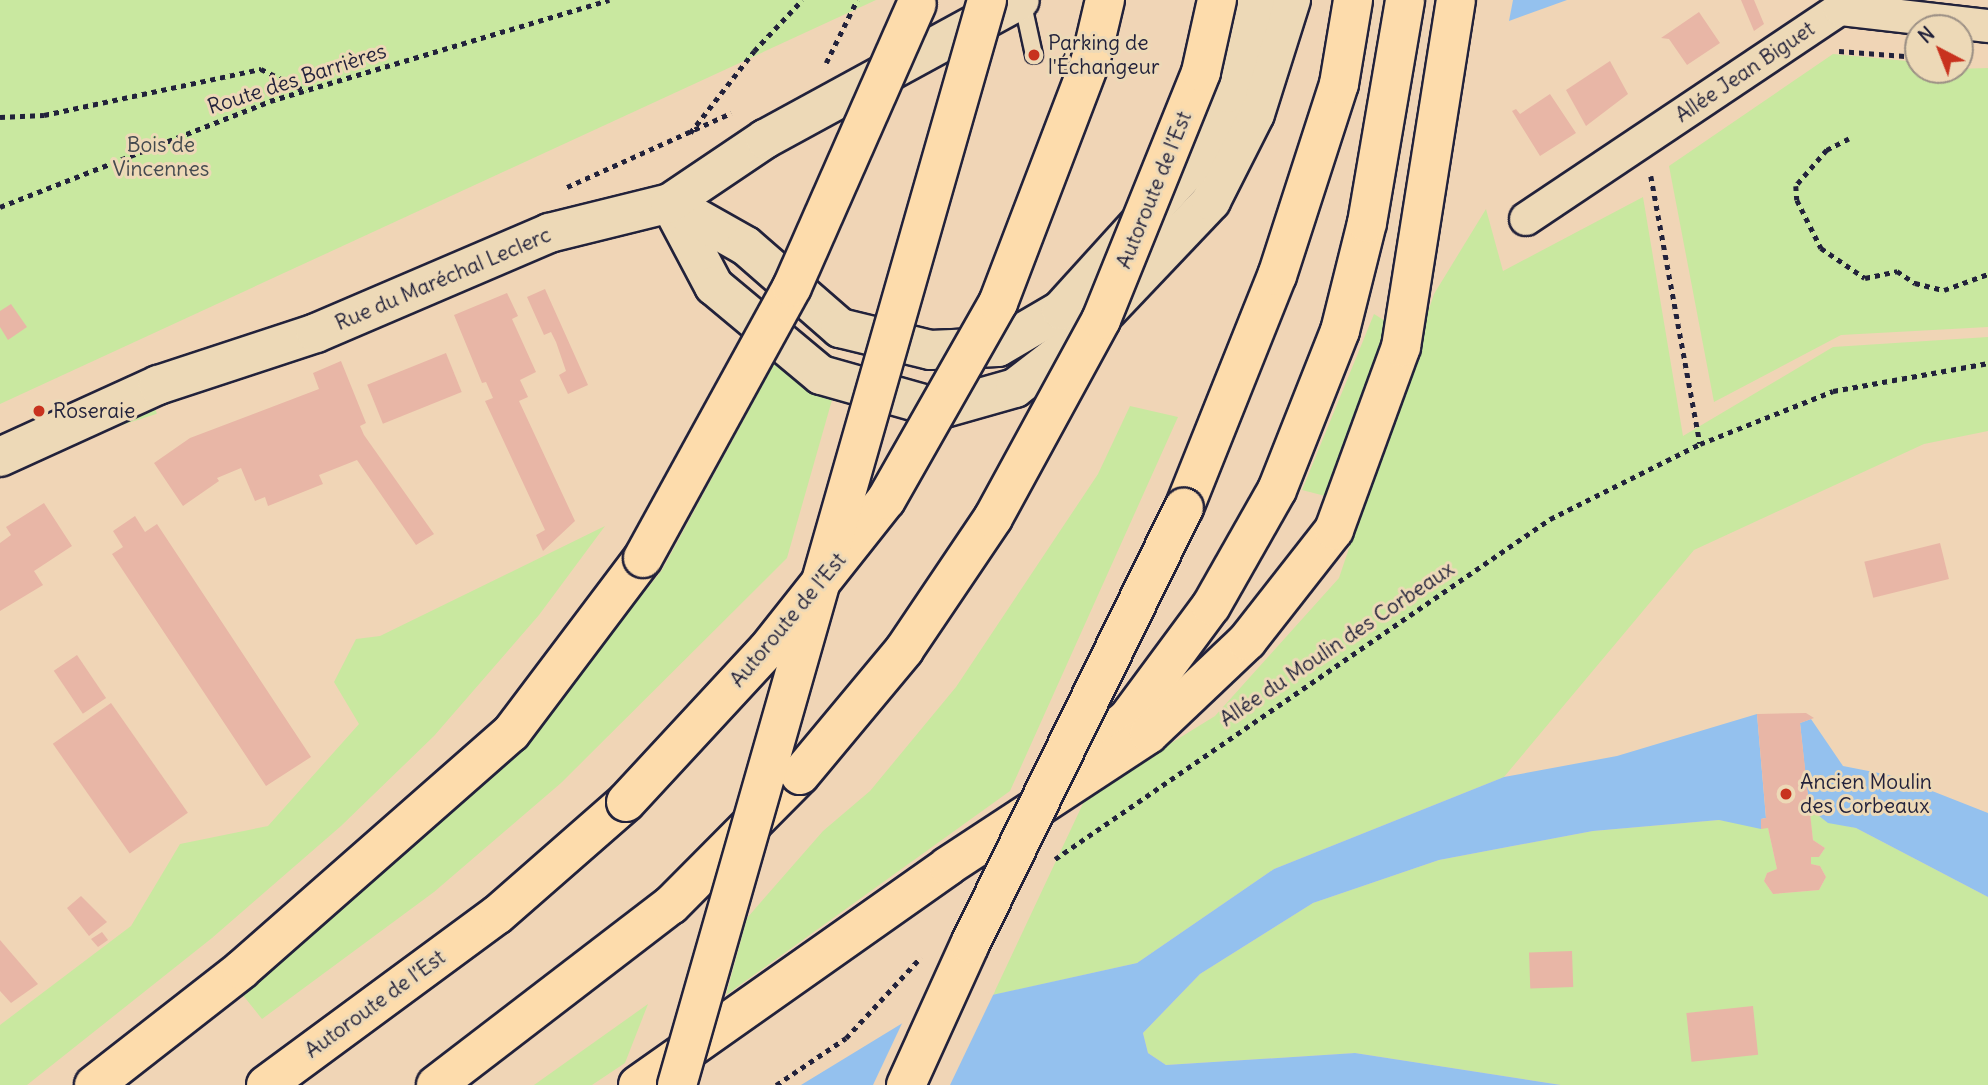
<!DOCTYPE html>
<meta charset="utf-8">
<style>
body{margin:0}
#map{position:relative;width:1988px;height:1085px;overflow:hidden;background:#f0d5b6;font-family:Delius,sans-serif}
div>[style]{position:absolute}
[style*='--x']{left:calc(var(--x)*1px);top:calc(var(--y)*1px);width:calc(var(--w)*1px);rotate:calc(var(--a)*1deg)}
.green>*{inset:0;background:#c9e8a0;transform-origin:0 0}
.water>*{inset:0;background:#94c1ee}
.pier>*{inset:0;background:#f0d5b6}
.building>*{inset:0;background:#e8b6a6;transform-origin:0 0}
.path>*{height:4.5px;margin-top:-2.25px;transform-origin:0;background:repeating-linear-gradient(90deg,#22223b 0 5px,transparent 0 10px)}
.roads{filter:drop-shadow(2px 0 #22223b) drop-shadow(-2px 0 #22223b) drop-shadow(0 2px #22223b) drop-shadow(0 -2px #22223b)}
.lane>*{height:16px;margin:-8px;padding:0 8px;transform-origin:8px;border-radius:8px;background:#edd9b7}
.street>*{height:32px;margin:-16px;padding:0 16px;transform-origin:16px;border-radius:16px;background:#edd9b7}
.secondary>*{height:38px;margin:-19px;padding:0 19px;transform-origin:19px;border-radius:19px;background:#edd9b7}
.highway>*{height:38px;margin:-19px;padding:0 19px;transform-origin:19px;border-radius:19px;background:#fddcac}
.bridges{filter:drop-shadow(2px 0 #22223b) drop-shadow(-2px 0 #22223b) drop-shadow(0 2px #22223b) drop-shadow(0 -2px #22223b)}
.highway-bridge>*{height:38px;margin:-19px;padding:0 19px;transform-origin:19px;border-radius:19px;background:#fddcac}
.dots>*{width:19px;height:19px;translate:-50% -50%;box-sizing:border-box;border:4px solid #edd9b7;border-radius:50%}
span{translate:-50% -50%;white-space:nowrap;text-align:center;line-height:1.15;-webkit-text-stroke:6px #edd9b7;paint-order:stroke}
.poi-label{font-size:21px;color:#22223b}
.left{translate:0 -50%;text-align:left}
.street-label{font-size:21px;color:#22223b}
.park-label{font-size:21px;color:#434a4f}
.north{position:absolute;left:1904px;top:14px;width:70px;height:70px;box-sizing:border-box;background:#edd9b7;border:2px solid #9c9085;border-radius:50%;rotate:318deg;font-size:19px;font-weight:700;line-height:28px;text-align:center;color:#22223b}
.north::after{content:'';display:block;margin:auto;width:24px;height:32px;background:#c8321e;clip-path:polygon(50% 0,100% 100%,50% 72%,0 100%)}
</style>
<div id="map">
<div class="green">
<div style="clip-path:polygon(0 0,876px 0,0 404px)"></div>
<div style="clip-path:polygon(1833px 54px,1918px 62px,1918px 70px,1988px 68px,1988px 327px,1841px 335px,1714px 402px,1669px 166px)"></div>
<div style="clip-path:polygon(1643px 197px,1683px 436px,1833px 347px,1988px 337px,1988px 431px,1924px 444px,1694px 550px,1504px 777px,1274px 869px,1137px 963px,993px 995px,1087px 795px,1215px 716px,1339px 578px,1434px 294px,1486px 209px,1503px 271px)"></div>
<div style="clip-path:polygon(1374px 314px,1395px 327px,1333px 498px,1302px 490px)"></div>
<div style="clip-path:polygon(774px 364px,832px 400px,787px 558px,561px 783px,434px 892px,262px 1019px,242px 994px,463px 793px,558px 700px,662px 570px)"></div>
<div style="clip-path:polygon(1130px 406px,1178px 417px,1010px 791px,726px 995px,747px 918px,823px 831px,870px 791px,956px 687px,1098px 474px)"></div>
<div style="left:155px;top:408px;width:6px;height:61px;rotate:72deg"></div>
<div style="clip-path:polygon(605px 526px,539px 615px,434px 736px,341px 826px,212px 938px,27px 1085px,0 1085px,0 1025px,131px 926px,180px 844px,268px 826px,359px 724px,334px 682px,356px 639px,380px 636px)"></div>
<div style="clip-path:polygon(1809px 808px,1828px 822px,1856px 828px,1988px 897px,1988px 1085px,1561px 1085px,1355px 1053px,1166px 1065px,1148px 1053px,1143px 1033px,1200px 974px,1313px 903px,1439px 860px,1593px 831px,1719px 820px,1768px 828px,1777px 869px,1767px 873px,1764px 881px,1773px 894px,1819px 890px,1826px 877px,1820px 866px,1811px 864px,1811px 857px,1819px 857px,1825px 848px,1813px 840px)"></div>
<div style="clip-path:polygon(648px 1004px,625px 1063px,592px 1085px,534px 1085px)"></div>
</div>
<div class="water">
<div style="clip-path:polygon(1513px 0,1567px 0,1509px 21px)"></div>
<div style="clip-path:polygon(1757px 714px,1766px 818px,1761px 819px,1761px 829px,1719px 820px,1593px 831px,1439px 860px,1313px 903px,1200px 974px,1143px 1033px,1148px 1053px,1166px 1065px,1355px 1053px,1561px 1085px,801px 1085px,924px 1010px,1137px 963px,1274px 869px,1504px 777px,1617px 756px)"></div>
<div style="clip-path:polygon(1811px 719px,1843px 766px,1894px 776px,1988px 813px,1988px 897px,1856px 828px,1828px 823px,1809px 808px,1800px 723px)"></div>
</div>
<div class="pier">
<div style="clip-path:polygon(995px 991px,950px 1085px,873px 1085px,905px 1017px,923px 1006px)"></div>
</div>
<div class="building">
<div style="clip-path:polygon(1741px 0,1754px 0,1764px 24px,1754px 31px)"></div>
<div style="clip-path:polygon(1699px 12px,1720px 43px,1687px 65px,1669px 39px,1661px 38px)"></div>
<div style="clip-path:polygon(1610px 61px,1628px 94px,1586px 126px,1566px 90px)"></div>
<div style="clip-path:polygon(1550px 94px,1576px 133px,1540px 156px,1512px 111px,1516px 109px,1520px 114px)"></div>
<div style="clip-path:polygon(545px 289px,588px 385px,568px 394px,559px 375px,566px 371px,556px 342px,551px 332px,544px 335px,527px 297px)"></div>
<div style="clip-path:polygon(507px 293px,518px 316px,512px 319px,536px 372px,520px 380px,528px 397px,519px 401px,575px 521px,543px 551px,536px 535px,545px 530px,485px 401px,493px 398px,486px 382px,482px 383px,454px 315px)"></div>
<div style="clip-path:polygon(11px 304px,27px 327px,8px 340px,0 327px,0 311px)"></div>
<div style="left:446px;top:353px;width:42px;height:85px;rotate:68deg"></div>
<div style="clip-path:polygon(341px 361px,366px 423px,360px 426px,364px 435px,434px 534px,416px 545px,357px 460px,319px 475px,323px 484px,268px 506px,265px 497px,255px 501px,241px 468px,217px 478px,219px 481px,183px 506px,154px 463px,190px 438px,319px 389px,313px 373px)"></div>
<div style="clip-path:polygon(44px 503px,72px 546px,34px 571px,43px 585px,0 611px,0 543px,11px 535px,6px 527px)"></div>
<div style="clip-path:polygon(135px 516px,145px 532px,157px 524px,311px 757px,266px 786px,112px 554px,123px 547px,113px 531px)"></div>
<div style="left:1940px;top:543px;width:37px;height:78px;rotate:76deg"></div>
<div style="left:77px;top:655px;width:52px;height:28px;rotate:56deg"></div>
<div style="left:111px;top:703px;width:134px;height:71px;rotate:55deg"></div>
<div style="clip-path:polygon(1806px 713px,1814px 718px,1800px 723px,1813px 840px,1825px 848px,1819px 857px,1811px 857px,1811px 864px,1820px 866px,1826px 877px,1819px 890px,1773px 894px,1764px 881px,1767px 873px,1777px 869px,1768px 828px,1761px 829px,1761px 819px,1766px 818px,1757px 714px)"></div>
<div style="clip-path:polygon(81px 896px,107px 922px,89px 936px,67px 908px)"></div>
<div style="clip-path:polygon(102px 932px,108px 940px,98px 947px,91px 939px)"></div>
<div style="clip-path:polygon(0 940px,38px 984px,11px 1003px,0 991px)"></div>
<div style="left:1572px;top:951px;width:36px;height:43px;rotate:88deg"></div>
<div style="left:1753px;top:1006px;width:49px;height:67px;rotate:84deg"></div>
</div>
<div class="path">
<div style="--x:1839;--y:51;--w:79;--a:4.3"></div>
<div style="--x:826;--y:63;--w:70;--a:-63.8"></div>
<div style="--x:0;--y:117;--w:44;--a:-2.6"></div>
<div style="--x:44;--y:115;--w:222;--a:-12"></div>
<div style="--x:261;--y:69;--w:50;--a:26.1"></div>
<div style="--x:690;--y:133;--w:104;--a:-52"></div>
<div style="--x:754;--y:51;--w:70;--a:-46.7"></div>
<div style="--x:1849;--y:139;--w:25;--a:153"></div>
<div style="--x:1827;--y:150;--w:48;--a:130.7"></div>
<div style="--x:1796;--y:186;--w:14;--a:86"></div>
<div style="--x:1797;--y:200;--w:54;--a:63.4"></div>
<div style="--x:1821;--y:248;--w:53;--a:34.3"></div>
<div style="--x:1865;--y:278;--w:33;--a:-12"></div>
<div style="--x:1897;--y:271;--w:22;--a:34"></div>
<div style="--x:1915;--y:283;--w:30;--a:14"></div>
<div style="--x:1944;--y:290;--w:47;--a:-20"></div>
<div style="--x:1651;--y:176;--w:272;--a:79.6"></div>
<div style="--x:567;--y:187;--w:180;--a:-24.3"></div>
<div style="--x:0;--y:207;--w:290;--a:-21.4"></div>
<div style="--x:270;--y:101;--w:354;--a:-16.6"></div>
<div style="--x:1055;--y:859;--w:601;--a:-34.48"></div>
<div style="--x:1550;--y:519;--w:168;--a:-26.6"></div>
<div style="--x:1700;--y:444;--w:143;--a:-21.7"></div>
<div style="--x:1833;--y:391;--w:158;--a:-10.2"></div>
<div style="--x:776;--y:1085;--w:84;--a:-33.9"></div>
<div style="--x:846;--y:1038;--w:110;--a:-47.2"></div>
</div>
<div class="roads">
<div class="lane">
<div style="--x:1022;--y:0;--w:56;--a:77.7"></div>
</div>
<div class="street">
<div style="--x:1526;--y:219;--w:378;--a:-33.8"></div>
<div style="--x:1840;--y:9;--w:149;--a:6.6"></div>
</div>
<div class="secondary">
<div style="--x:670;--y:203;--w:94;--a:62.1"></div>
<div style="--x:714;--y:286;--w:139;--a:39.8"></div>
<div style="--x:821;--y:375;--w:125;--a:15.8"></div>
<div style="--x:941;--y:409;--w:77;--a:-15.8"></div>
<div style="--x:1015;--y:388;--w:88;--a:-37.6"></div>
<div style="--x:1085;--y:334;--w:183;--a:-46.5"></div>
<div style="--x:1211;--y:201;--w:97;--a:-63.2"></div>
<div style="--x:1255;--y:114;--w:120;--a:-72.5"></div>
<div style="--x:670;--y:203;--w:87;--a:29.5"></div>
<div style="--x:746;--y:246;--w:125;--a:41.1"></div>
<div style="--x:840;--y:328;--w:93;--a:13.7"></div>
<div style="--x:930;--y:350;--w:68;--a:-2.5"></div>
<div style="--x:998;--y:347;--w:73;--a:-30.4"></div>
<div style="--x:1061;--y:310;--w:189;--a:-47.8"></div>
<div style="--x:1188;--y:170;--w:86;--a:-63.1"></div>
<div style="--x:1227;--y:93;--w:97;--a:-73.2"></div>
<div style="--x:0;--y:457;--w:174;--a:-24.5"></div>
<div style="--x:158;--y:385;--w:166;--a:-18.2"></div>
<div style="--x:316;--y:333;--w:254;--a:-23.2"></div>
<div style="--x:549;--y:233;--w:125;--a:-13.9"></div>
<div style="--x:670;--y:203;--w:115;--a:-34"></div>
<div style="--x:765;--y:139;--w:290;--a:-28.6"></div>
</div>
<div class="highway">
<div style="--x:1184;--y:508;--w:250;--a:-68.2"></div>
<div style="--x:1277;--y:276;--w:202;--a:-72.1"></div>
<div style="--x:1339;--y:84;--w:85;--a:-80.5"></div>
<div style="--x:1093;--y:747;--w:45;--a:-39.6"></div>
<div style="--x:1128;--y:718;--w:139;--a:-53.5"></div>
<div style="--x:1211;--y:606;--w:133;--a:-60.4"></div>
<div style="--x:1277;--y:490;--w:171;--a:-68.4"></div>
<div style="--x:1340;--y:331;--w:111;--a:-76"></div>
<div style="--x:1367;--y:223;--w:226;--a:-80.3"></div>
<div style="--x:94;--y:1085;--w:187;--a:-38"></div>
<div style="--x:241;--y:970;--w:359;--a:-41.3"></div>
<div style="--x:511;--y:733;--w:219;--a:-53"></div>
<div style="--x:266;--y:1085;--w:287;--a:-36.4"></div>
<div style="--x:497;--y:915;--w:171;--a:-41.2"></div>
<div style="--x:436;--y:1085;--w:296;--a:-37.5"></div>
<div style="--x:671;--y:905;--w:183;--a:-45.2"></div>
<div style="--x:638;--y:1085;--w:380;--a:-35.2"></div>
<div style="--x:948;--y:866;--w:240;--a:-33.3"></div>
<div style="--x:1149;--y:734;--w:135;--a:-43.5"></div>
<div style="--x:1247;--y:641;--w:141;--a:-51.9"></div>
<div style="--x:1334;--y:530;--w:195;--a:-69.9"></div>
<div style="--x:1401;--y:347;--w:351;--a:-81"></div>
</div>
</div>
<div class="bridges">
<div class="highway-bridge">
<div style="--x:643;--y:558;--w:309;--a:-61.2"></div>
<div style="--x:792;--y:287;--w:309;--a:-66.2"></div>
<div style="--x:800;--y:775;--w:163;--a:-50.2"></div>
<div style="--x:904;--y:650;--w:159;--a:-56"></div>
<div style="--x:993;--y:518;--w:226;--a:-61.4"></div>
<div style="--x:1101;--y:320;--w:267;--a:-68"></div>
<div style="--x:1201;--y:72;--w:74;--a:-77.5"></div>
<div style="--x:626;--y:802;--w:207;--a:-47.2"></div>
<div style="--x:767;--y:650;--w:191;--a:-51.6"></div>
<div style="--x:886;--y:500;--w:227;--a:-60.4"></div>
<div style="--x:998;--y:303;--w:261;--a:-69.1"></div>
<div style="--x:1091;--y:59;--w:61;--a:-76.7"></div>
<div style="--x:677;--y:1085;--w:1128;--a:-74.05"></div>
<div style="--x:906;--y:1085;--w:155;--a:-65.6"></div>
<div style="--x:970;--y:944;--w:486;--a:-63.9"></div>
</div>
</div>
<div class="dots">
<div style="left:1034px;top:55px;background:#c8321e"></div>
<div style="left:39px;top:411px;background:#c8321e"></div>
<div style="left:1786px;top:794px;background:#c8321e"></div>
</div>
<div class="poi-label">
<span class="left" style="left:1048px;top:55px">Parking de<br>l'Échangeur</span>
<span class="left" style="left:53px;top:411px">Roseraie</span>
<span class="left" style="left:1800px;top:794px">Ancien Moulin<br>des Corbeaux</span>
</div>
<div class="street-label">
<span style="left:1745px;top:72px;rotate:-34deg">Allée Jean Biguet</span>
<span style="left:297px;top:79px;rotate:-18deg">Route des Barrières</span>
<span style="left:1154px;top:190px;rotate:-68deg">Autoroute de l’Est</span>
<span style="left:443px;top:279px;rotate:-23deg">Rue du Maréchal Leclerc</span>
<span style="left:788px;top:620px;rotate:-50deg">Autoroute de l’Est</span>
<span style="left:1337px;top:644px;rotate:-34deg">Allée du Moulin des Corbeaux</span>
<span style="left:375px;top:1004px;rotate:-36deg">Autoroute de l’Est</span>
</div>
<div class="park-label">
<span style="left:161px;top:157px">Bois de<br>Vincennes</span>
</div>
<div class="north">N</div>
</div>
